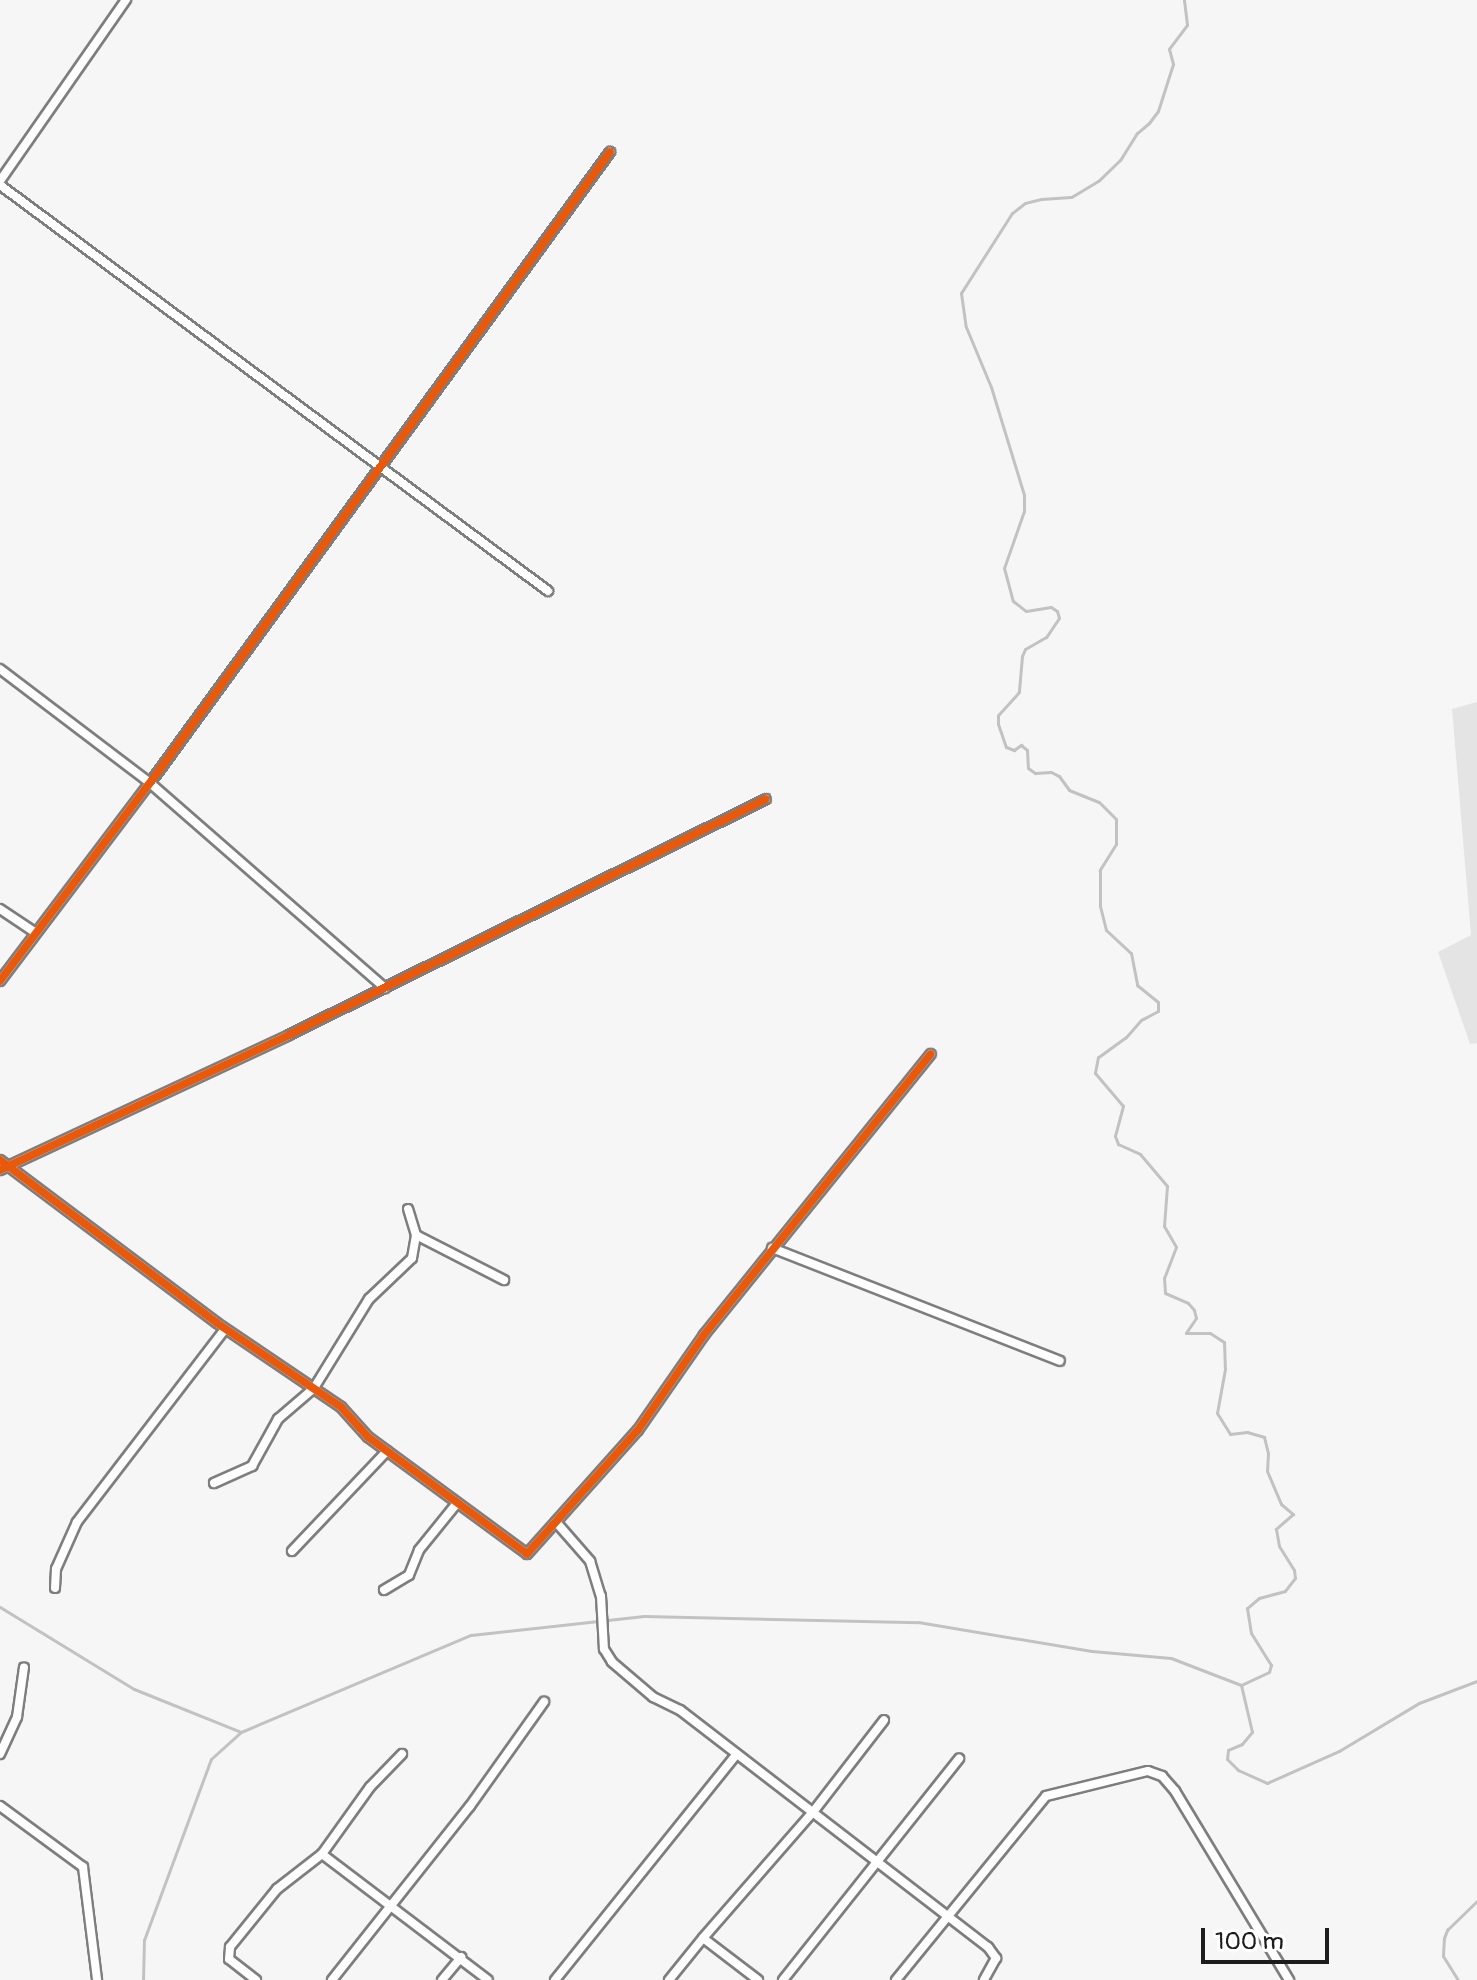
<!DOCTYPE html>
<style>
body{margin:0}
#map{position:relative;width:1477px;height:1980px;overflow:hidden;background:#f6f6f6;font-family:Pangolin,sans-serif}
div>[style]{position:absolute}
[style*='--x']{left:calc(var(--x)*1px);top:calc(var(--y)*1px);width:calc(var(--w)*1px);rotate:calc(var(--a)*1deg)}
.green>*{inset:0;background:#e4e4e4}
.stream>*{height:3px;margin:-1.5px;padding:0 1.5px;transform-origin:1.5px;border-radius:1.5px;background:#c2c2c2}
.roads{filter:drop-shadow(2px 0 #7e7e7e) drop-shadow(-2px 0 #7e7e7e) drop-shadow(0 2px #7e7e7e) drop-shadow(0 -2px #7e7e7e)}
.minor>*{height:8px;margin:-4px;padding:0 4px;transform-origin:4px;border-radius:4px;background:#fefefe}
.cycleway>*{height:8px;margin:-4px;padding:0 4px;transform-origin:4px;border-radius:4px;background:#e8590c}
span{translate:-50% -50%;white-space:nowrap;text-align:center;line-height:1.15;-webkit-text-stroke:8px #fff;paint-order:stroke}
.scale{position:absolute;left:1201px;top:1928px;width:128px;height:36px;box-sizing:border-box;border:4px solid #1c1c1c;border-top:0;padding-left:10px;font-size:24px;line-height:28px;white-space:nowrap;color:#1c1c1c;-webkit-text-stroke:6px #fff;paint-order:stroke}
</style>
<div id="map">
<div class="green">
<div style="clip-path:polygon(1477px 702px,1477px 1043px,1470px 1044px,1438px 952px,1471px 935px,1452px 709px)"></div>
</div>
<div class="stream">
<div style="--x:1184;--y:0;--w:25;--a:83"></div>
<div style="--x:1187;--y:25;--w:30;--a:127"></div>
<div style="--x:1169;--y:49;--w:16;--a:75"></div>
<div style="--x:1173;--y:64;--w:49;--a:107.7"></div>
<div style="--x:1158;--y:111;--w:15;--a:127"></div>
<div style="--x:1149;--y:123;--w:16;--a:140"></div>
<div style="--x:1137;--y:133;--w:32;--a:122"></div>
<div style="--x:1120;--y:160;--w:30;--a:136"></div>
<div style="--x:1098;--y:181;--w:31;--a:149"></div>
<div style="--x:1071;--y:197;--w:30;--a:176"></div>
<div style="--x:1041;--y:199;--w:16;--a:166"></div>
<div style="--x:1025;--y:203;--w:16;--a:142"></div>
<div style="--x:1012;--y:213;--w:95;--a:122.5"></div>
<div style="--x:961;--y:293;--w:34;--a:82"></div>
<div style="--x:966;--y:327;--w:65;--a:67.4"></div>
<div style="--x:991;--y:387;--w:113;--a:73"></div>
<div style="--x:1024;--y:495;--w:16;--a:90"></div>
<div style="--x:1024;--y:511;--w:60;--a:109.3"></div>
<div style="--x:1004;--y:568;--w:34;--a:75"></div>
<div style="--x:1013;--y:601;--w:16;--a:38"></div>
<div style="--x:1026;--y:611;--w:25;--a:-9"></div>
<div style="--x:1051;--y:607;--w:7;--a:34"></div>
<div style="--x:1057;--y:611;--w:7;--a:74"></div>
<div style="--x:1059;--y:618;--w:23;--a:124"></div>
<div style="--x:1046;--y:637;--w:24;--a:150"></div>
<div style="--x:1025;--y:649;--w:8;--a:113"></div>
<div style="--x:1022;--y:656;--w:36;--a:95"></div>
<div style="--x:1019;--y:692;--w:31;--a:132"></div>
<div style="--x:998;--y:715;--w:9;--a:90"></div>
<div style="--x:998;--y:724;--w:24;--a:71"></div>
<div style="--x:1006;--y:747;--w:9;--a:21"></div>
<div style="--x:1014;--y:750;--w:9;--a:-36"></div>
<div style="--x:1021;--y:745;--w:8;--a:40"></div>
<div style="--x:1027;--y:750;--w:18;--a:87"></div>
<div style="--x:1028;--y:768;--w:9;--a:36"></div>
<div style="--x:1035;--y:773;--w:16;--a:-4"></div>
<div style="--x:1051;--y:772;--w:9;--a:27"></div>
<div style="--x:1059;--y:776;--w:17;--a:54"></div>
<div style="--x:1069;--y:790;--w:32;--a:22"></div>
<div style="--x:1099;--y:802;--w:24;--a:45"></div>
<div style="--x:1116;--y:819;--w:25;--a:90"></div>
<div style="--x:1116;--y:844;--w:31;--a:122"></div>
<div style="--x:1100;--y:870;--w:36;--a:90"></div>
<div style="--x:1100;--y:906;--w:25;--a:76"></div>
<div style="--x:1106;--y:930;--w:34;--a:43"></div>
<div style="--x:1131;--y:953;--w:33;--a:79"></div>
<div style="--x:1137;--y:985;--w:27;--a:39"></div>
<div style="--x:1158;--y:1002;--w:9;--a:90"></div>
<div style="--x:1158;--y:1011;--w:19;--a:152"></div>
<div style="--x:1141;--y:1020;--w:23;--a:131"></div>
<div style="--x:1126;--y:1037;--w:34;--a:144"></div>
<div style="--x:1098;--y:1057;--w:16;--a:101"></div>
<div style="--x:1095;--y:1073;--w:43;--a:49.7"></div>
<div style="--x:1123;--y:1106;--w:31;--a:105"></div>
<div style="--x:1115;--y:1136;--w:9;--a:69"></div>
<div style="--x:1118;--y:1144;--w:24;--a:24"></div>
<div style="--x:1140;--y:1154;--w:42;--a:49.8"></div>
<div style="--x:1167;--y:1186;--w:40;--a:94.3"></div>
<div style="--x:1164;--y:1226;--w:24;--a:60"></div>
<div style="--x:1176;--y:1247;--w:33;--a:111"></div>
<div style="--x:1164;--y:1278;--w:15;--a:86"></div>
<div style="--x:1165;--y:1293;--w:25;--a:23"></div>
<div style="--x:1188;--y:1303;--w:9;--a:49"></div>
<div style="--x:1194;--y:1310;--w:8;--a:76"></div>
<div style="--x:1196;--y:1318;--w:18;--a:124"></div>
<div style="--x:1186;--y:1333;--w:24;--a:0"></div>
<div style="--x:1210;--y:1333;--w:17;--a:33"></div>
<div style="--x:1224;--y:1342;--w:27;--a:88"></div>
<div style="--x:1225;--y:1369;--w:45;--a:100.3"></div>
<div style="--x:1217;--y:1413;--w:25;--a:58"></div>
<div style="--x:1230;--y:1434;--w:17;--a:-7"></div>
<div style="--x:1247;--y:1432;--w:18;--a:16"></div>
<div style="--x:1264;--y:1437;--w:16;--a:76"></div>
<div style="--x:1268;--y:1453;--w:18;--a:93"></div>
<div style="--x:1267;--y:1471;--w:36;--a:67"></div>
<div style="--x:1281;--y:1504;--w:16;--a:40"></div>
<div style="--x:1293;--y:1514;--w:23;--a:139"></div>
<div style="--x:1276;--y:1529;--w:17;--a:80"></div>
<div style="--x:1279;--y:1546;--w:28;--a:58"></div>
<div style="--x:1294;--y:1570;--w:8;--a:83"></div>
<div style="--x:1295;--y:1578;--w:16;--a:128"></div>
<div style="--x:1285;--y:1591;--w:27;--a:165"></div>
<div style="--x:1259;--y:1598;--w:16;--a:140"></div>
<div style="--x:1247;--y:1608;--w:25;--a:81"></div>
<div style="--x:1251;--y:1633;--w:38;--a:58"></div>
<div style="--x:1271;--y:1665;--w:7;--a:106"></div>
<div style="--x:1269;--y:1672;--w:31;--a:155"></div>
<div style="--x:1241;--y:1685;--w:48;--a:76.8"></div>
<div style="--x:1252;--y:1732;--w:16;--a:130"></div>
<div style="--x:1242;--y:1744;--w:15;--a:157"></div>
<div style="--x:1228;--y:1750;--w:9;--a:96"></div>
<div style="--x:1227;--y:1759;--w:16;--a:45"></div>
<div style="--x:1238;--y:1770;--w:32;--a:24"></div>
<div style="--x:1267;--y:1783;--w:79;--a:-24"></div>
<div style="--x:1339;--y:1751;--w:93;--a:-31"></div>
<div style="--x:1419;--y:1703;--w:62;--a:-20.8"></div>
<div style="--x:0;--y:1607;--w:157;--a:31.5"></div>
<div style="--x:134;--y:1689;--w:115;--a:21.9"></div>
<div style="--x:241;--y:1732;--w:250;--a:-22.9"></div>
<div style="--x:471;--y:1635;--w:174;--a:-6.3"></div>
<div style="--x:644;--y:1616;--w:274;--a:1.3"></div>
<div style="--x:918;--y:1622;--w:176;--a:9.5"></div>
<div style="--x:1092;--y:1651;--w:79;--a:5.1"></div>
<div style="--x:1171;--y:1658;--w:75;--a:21.1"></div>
<div style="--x:143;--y:1980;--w:40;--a:-88.6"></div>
<div style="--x:144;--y:1940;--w:193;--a:-69.7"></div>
<div style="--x:211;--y:1759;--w:39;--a:-42"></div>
<div style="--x:1458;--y:1980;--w:28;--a:-122"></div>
<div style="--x:1443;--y:1956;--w:18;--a:-87"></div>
<div style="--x:1444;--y:1938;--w:9;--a:-69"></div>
<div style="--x:1447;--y:1930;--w:42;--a:-44"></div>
</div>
<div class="roads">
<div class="minor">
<div style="--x:0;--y:181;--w:221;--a:-55.2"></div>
<div style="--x:0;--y:185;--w:682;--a:36.53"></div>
<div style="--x:0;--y:669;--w:188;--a:37.2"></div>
<div style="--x:150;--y:783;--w:312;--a:41.1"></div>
<div style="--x:0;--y:909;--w:43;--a:33.7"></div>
<div style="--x:0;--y:981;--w:248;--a:-52.9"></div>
<div style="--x:150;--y:783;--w:781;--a:-53.91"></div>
<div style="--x:0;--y:1160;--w:271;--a:36.9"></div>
<div style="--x:217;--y:1323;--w:150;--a:34.1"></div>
<div style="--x:341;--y:1407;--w:40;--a:48"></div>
<div style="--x:368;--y:1437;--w:197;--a:36.3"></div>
<div style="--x:527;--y:1554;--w:166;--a:-48.2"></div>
<div style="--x:638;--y:1430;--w:116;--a:-55.2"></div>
<div style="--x:704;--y:1335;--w:361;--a:-51.1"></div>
<div style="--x:0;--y:1170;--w:319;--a:-25"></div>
<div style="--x:289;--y:1035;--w:532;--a:-26.32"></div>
<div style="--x:416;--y:1235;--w:99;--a:27.1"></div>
<div style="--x:772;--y:1248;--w:309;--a:21.4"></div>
<div style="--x:214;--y:1483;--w:42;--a:-24.1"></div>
<div style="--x:252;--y:1466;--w:54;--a:-61"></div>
<div style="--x:278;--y:1419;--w:48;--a:-40.7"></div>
<div style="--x:314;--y:1388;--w:105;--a:-58.3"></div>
<div style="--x:369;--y:1299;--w:59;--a:-43.6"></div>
<div style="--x:412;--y:1258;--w:23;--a:-80"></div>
<div style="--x:416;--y:1235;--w:27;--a:-107"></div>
<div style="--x:556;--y:1522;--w:52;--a:48.9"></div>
<div style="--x:590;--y:1561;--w:37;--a:73"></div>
<div style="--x:601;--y:1596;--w:53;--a:86.8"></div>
<div style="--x:604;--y:1649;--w:15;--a:58"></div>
<div style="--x:612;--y:1662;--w:54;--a:40.5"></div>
<div style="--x:653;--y:1697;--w:30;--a:26"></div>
<div style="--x:680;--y:1710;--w:389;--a:37.6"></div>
<div style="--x:988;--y:1947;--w:14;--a:54"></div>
<div style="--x:996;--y:1958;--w:25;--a:119"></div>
<div style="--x:292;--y:1551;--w:138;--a:-46.5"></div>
<div style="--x:55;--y:1588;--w:19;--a:-87"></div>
<div style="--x:56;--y:1569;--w:51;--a:-65.9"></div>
<div style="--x:77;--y:1522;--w:243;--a:-52.5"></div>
<div style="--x:384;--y:1590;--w:29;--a:-31"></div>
<div style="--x:409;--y:1575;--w:27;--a:-68"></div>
<div style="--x:419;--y:1550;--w:60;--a:-51"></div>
<div style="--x:0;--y:1754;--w:41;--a:-65.3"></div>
<div style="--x:17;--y:1717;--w:50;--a:-82"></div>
<div style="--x:0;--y:1806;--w:103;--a:36.3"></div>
<div style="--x:83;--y:1867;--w:114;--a:82.9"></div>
<div style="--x:322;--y:1854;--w:208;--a:37.2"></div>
<div style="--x:256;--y:1980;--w:34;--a:-142"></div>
<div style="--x:229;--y:1959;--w:12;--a:-85"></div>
<div style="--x:230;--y:1947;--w:75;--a:-51"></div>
<div style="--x:277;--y:1889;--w:57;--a:-37.9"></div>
<div style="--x:322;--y:1854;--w:82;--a:-54.4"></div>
<div style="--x:370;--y:1787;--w:46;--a:-45.9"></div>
<div style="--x:332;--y:1980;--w:222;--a:-51.6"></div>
<div style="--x:470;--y:1806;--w:128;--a:-54.6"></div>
<div style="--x:442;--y:1980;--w:30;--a:-50"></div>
<div style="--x:555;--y:1980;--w:290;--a:-51.2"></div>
<div style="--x:669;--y:1980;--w:54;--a:-51"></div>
<div style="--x:758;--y:1980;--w:69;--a:-142.6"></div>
<div style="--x:703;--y:1938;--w:167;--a:-48.9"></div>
<div style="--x:813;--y:1812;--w:116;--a:-52.3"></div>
<div style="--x:783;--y:1980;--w:283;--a:-51.5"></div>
<div style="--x:896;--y:1980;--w:237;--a:-50.8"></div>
<div style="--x:1046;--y:1796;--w:105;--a:-13.8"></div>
<div style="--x:1148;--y:1771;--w:15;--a:20"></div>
<div style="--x:1162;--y:1776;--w:20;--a:49"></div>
<div style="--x:1175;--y:1791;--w:221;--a:58.9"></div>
</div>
</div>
<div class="cycleway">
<div style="--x:0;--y:981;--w:248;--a:-52.9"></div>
<div style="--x:150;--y:783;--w:781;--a:-53.91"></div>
<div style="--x:0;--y:1160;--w:271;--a:36.9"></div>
<div style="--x:217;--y:1323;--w:150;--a:34.1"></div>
<div style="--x:341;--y:1407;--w:40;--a:48"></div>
<div style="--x:368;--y:1437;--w:197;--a:36.3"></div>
<div style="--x:527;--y:1554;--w:166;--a:-48.2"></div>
<div style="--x:638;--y:1430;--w:116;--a:-55.2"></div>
<div style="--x:704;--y:1335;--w:361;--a:-51.1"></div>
<div style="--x:0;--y:1170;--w:319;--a:-25"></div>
<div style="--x:289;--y:1035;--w:532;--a:-26.32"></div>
</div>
<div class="scale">100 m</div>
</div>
